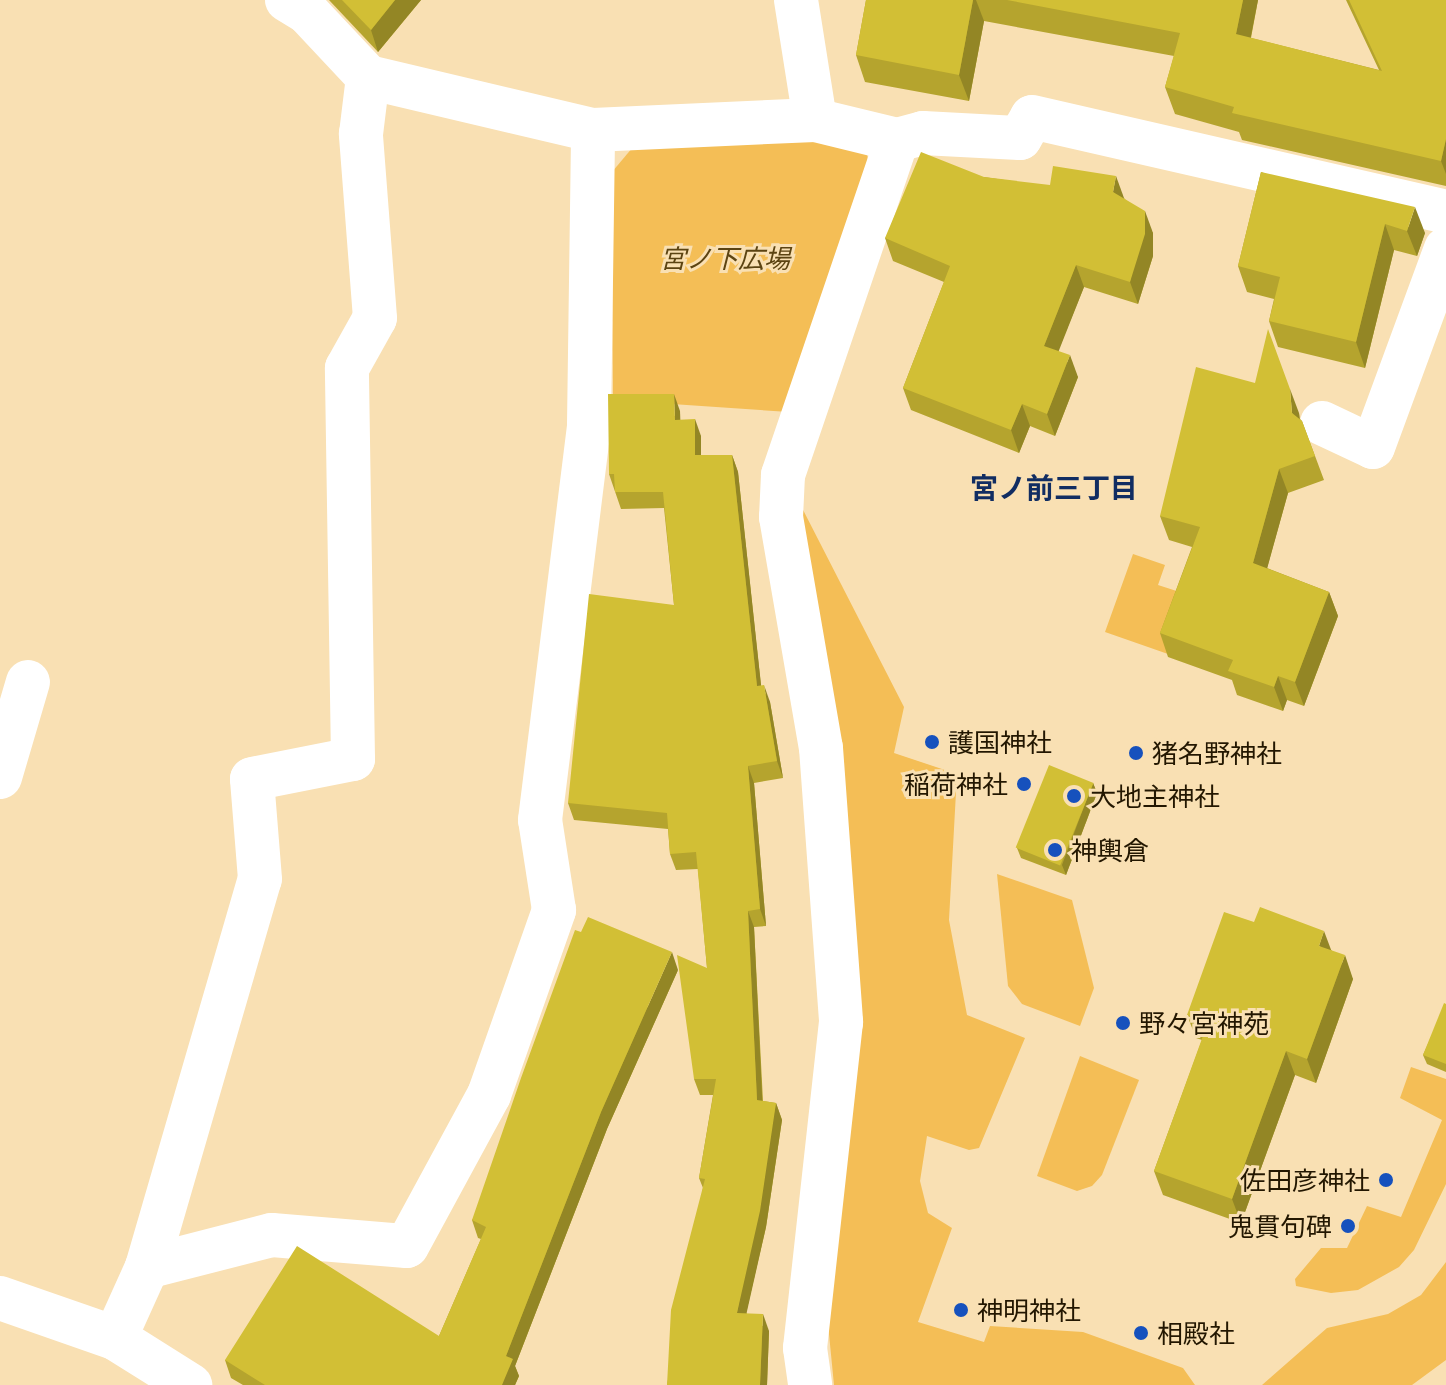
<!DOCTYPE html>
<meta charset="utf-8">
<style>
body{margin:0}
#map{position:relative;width:1446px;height:1385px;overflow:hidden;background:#f9e0b3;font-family:"Playfair Display","Noto Sans JP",serif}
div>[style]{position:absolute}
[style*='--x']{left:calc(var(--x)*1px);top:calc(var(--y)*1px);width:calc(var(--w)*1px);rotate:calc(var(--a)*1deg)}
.green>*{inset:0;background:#f4be56}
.minor>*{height:44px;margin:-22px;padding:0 22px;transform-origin:22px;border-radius:22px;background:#fff}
.wall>*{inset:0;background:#b5a42e}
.shaded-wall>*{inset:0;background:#938625}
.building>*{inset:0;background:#d2bf35;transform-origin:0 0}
.dots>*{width:22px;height:22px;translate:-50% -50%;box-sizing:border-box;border:4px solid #f9e0b3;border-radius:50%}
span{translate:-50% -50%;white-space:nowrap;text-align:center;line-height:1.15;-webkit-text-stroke:6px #f9e0b3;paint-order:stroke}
.park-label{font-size:26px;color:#5c4412;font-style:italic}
.poi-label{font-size:26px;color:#231701}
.left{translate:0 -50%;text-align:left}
.right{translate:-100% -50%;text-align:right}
.neighbourhood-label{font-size:28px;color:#112d62;font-weight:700}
</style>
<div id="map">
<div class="green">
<div style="clip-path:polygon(821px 136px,867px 153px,871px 185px,789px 412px,613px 400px,612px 172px,633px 147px)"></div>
<div style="clip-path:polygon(799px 502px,904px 707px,894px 753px,957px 774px,949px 920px,967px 1015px,1025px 1038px,979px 1148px,969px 1150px,927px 1136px,920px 1181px,928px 1213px,952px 1228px,918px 1322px,984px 1342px,990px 1326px,1083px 1332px,1183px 1368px,1195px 1385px,834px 1385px,823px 1273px,852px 1044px)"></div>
<div style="clip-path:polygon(1133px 554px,1165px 565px,1158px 585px,1189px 595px,1168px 654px,1105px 632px)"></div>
<div style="clip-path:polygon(997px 874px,1072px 900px,1094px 988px,1080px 1026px,1022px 1004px,1008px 986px)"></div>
<div style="clip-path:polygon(1080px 1056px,1139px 1080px,1102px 1175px,1092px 1186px,1077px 1191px,1037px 1176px)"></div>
<div style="clip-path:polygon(1411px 1067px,1446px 1079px,1446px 1184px,1414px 1250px,1399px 1267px,1358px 1290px,1331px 1293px,1296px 1286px,1295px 1279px,1321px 1248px,1347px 1248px,1367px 1206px,1401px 1217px,1442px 1120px,1400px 1098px)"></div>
<div style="clip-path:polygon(1446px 1262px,1446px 1360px,1412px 1385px,1262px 1385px,1327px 1328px,1388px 1314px,1421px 1295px)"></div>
</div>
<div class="minor">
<div style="--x:287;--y:0;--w:23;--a:31"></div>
<div style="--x:307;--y:12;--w:89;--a:46.8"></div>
<div style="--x:368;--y:77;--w:231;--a:13.3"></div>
<div style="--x:593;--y:130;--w:222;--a:-2.6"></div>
<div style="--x:815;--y:120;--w:84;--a:13.7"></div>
<div style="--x:897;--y:140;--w:354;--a:108.8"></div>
<div style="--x:783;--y:475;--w:42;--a:92.7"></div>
<div style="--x:781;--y:517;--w:234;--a:80.2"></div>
<div style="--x:821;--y:748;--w:275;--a:85.8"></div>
<div style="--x:841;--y:1022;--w:328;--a:96.3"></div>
<div style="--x:805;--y:1348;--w:37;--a:82"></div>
<div style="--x:796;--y:0;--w:121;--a:81"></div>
<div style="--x:897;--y:140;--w:27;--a:-15"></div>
<div style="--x:923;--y:133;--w:97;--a:3"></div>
<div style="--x:1020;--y:138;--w:24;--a:-60"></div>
<div style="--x:1032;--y:117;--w:425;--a:12.9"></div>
<div style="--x:1322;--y:423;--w:56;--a:25.2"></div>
<div style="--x:1373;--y:447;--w:211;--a:-69.8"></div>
<div style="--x:0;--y:777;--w:99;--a:-73.6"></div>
<div style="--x:147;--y:1267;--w:404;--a:-73.8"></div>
<div style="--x:260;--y:879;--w:100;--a:-94.6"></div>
<div style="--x:252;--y:779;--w:103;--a:-11.2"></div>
<div style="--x:353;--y:759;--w:391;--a:-90.9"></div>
<div style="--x:347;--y:368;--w:57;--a:-60.8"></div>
<div style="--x:375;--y:318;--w:185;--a:-94.4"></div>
<div style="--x:361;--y:134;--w:57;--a:-83"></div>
<div style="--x:0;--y:1298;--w:122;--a:19.2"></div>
<div style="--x:115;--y:1338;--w:89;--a:32.1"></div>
<div style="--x:115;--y:1338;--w:78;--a:-65.7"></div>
<div style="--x:147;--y:1267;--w:129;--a:-14.4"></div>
<div style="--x:272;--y:1235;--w:135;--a:4.7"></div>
<div style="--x:407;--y:1246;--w:172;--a:-61.5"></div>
<div style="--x:489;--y:1095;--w:196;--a:-70.6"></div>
<div style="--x:554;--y:910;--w:91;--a:-98.8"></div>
<div style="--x:540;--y:820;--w:399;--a:-82.9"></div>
<div style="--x:589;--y:424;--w:294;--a:-89.2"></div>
</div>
<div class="wall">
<div style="clip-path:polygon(329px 0,421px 0,378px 52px)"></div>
<div style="clip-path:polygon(866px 0,1258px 0,1251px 38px,1379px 70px,1346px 0,1446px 0,1446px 186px,1242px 140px,1239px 132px,1175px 114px,1165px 87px,1174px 56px,984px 21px,969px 101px,865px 82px,856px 55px)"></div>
<div style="clip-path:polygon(1261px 172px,1425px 233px,1417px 256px,1394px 250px,1365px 368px,1278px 347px,1269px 321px,1274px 299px,1247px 292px,1238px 266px)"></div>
<div style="clip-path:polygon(984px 177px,1124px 198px,1153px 233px,1153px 256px,1138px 304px,1084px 287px,1058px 351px,1078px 377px,1055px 436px,1030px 426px,1019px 453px,911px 410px,903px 388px,944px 282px,893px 261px,885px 238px)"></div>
<div style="clip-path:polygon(680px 411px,680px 420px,701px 436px,701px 455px,732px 455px,738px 472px,761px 686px,770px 702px,783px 778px,754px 783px,766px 926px,754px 927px,763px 1101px,776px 1103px,782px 1120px,766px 1227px,746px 1313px,769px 1331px,767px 1385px,667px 1385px,703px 1188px,699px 1178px,713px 1095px,700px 1095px,694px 1079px,707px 968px,698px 869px,676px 870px,670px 854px,668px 829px,574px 820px,568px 803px,674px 605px,664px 508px,621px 509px,609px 474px)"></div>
<div style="clip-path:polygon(1299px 413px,1300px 419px,1302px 421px,1324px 480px,1288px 493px,1267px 568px,1329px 592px,1338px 616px,1304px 706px,1287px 700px,1283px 711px,1237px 695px,1232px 680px,1168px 657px,1160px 633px,1192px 547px,1169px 540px,1160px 516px)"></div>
<div style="clip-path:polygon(1093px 783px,1097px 793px,1066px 875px,1021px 858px,1017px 848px)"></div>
<div style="clip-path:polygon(1331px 950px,1353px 979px,1316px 1083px,1295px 1075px,1241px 1223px,1163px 1195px,1154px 1171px,1202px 1040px,1196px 1038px,1187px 1015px)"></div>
<div style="clip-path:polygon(678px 970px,607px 1129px,515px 1366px,519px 1376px,515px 1385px,243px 1385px,231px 1378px,225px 1360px,439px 1336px,481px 1239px,478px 1238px,472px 1220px)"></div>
<div style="clip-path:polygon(1446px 1004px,1446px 1072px,1427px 1064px,1423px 1055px)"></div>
</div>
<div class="shaded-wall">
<div style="clip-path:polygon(395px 0,421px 0,378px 52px,371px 30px)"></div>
<div style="clip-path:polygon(973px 0,976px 0,984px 21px,969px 101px,959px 75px)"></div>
<div style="clip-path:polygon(1243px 0,1258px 0,1246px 61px,1236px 34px)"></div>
<div style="clip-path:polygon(1446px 139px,1446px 174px,1441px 161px)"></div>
<div style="clip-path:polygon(1116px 176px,1124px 198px,1121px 215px,1113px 192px)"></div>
<div style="clip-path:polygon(1415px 207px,1425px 233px,1417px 256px,1407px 231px)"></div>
<div style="clip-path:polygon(1145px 211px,1153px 233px,1153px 256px,1138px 304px,1130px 282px)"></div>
<div style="clip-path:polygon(1385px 224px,1394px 250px,1365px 368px,1356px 342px)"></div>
<div style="clip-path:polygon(1076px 265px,1084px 287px,1052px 368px,1044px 346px)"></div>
<div style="clip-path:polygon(1070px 355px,1078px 377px,1055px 436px,1047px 414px)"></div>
<div style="clip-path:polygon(1290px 389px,1299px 413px,1301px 437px,1292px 413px)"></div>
<div style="clip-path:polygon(674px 394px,680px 411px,681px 436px,675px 420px)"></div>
<div style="clip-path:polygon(1022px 404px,1030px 426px,1019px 453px,1011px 430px)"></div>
<div style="clip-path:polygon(695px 419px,701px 436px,701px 472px,695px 455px)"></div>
<div style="clip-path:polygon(732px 455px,738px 472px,763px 703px,757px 686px)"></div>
<div style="clip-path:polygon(1279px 469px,1288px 493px,1262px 587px,1253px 563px)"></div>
<div style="clip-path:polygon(1329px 592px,1338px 616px,1304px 706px,1295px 682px)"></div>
<div style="clip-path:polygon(1278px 676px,1287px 700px,1283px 711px,1274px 687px)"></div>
<div style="clip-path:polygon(764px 685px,770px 702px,783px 778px,777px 761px)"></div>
<div style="clip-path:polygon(748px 766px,754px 783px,766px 926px,760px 909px)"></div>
<div style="clip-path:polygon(1093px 783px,1097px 793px,1066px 875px,1062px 865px)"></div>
<div style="clip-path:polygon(748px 911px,754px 927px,763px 1116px,757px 1100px)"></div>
<div style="clip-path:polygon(1324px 931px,1333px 955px,1319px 946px)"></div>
<div style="clip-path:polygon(672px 952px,678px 970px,607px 1129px,515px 1366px,519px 1376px,515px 1385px,502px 1385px,506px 1356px,601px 1112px)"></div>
<div style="clip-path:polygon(1345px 955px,1353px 979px,1316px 1083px,1307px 1059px)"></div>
<div style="clip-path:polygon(1286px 1051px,1295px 1075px,1241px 1223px,1232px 1199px)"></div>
<div style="clip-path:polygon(776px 1103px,782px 1120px,766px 1227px,743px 1329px,737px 1313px)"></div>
<div style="clip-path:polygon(763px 1314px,769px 1331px,767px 1385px,760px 1385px)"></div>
</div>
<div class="building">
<div style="clip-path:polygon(342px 0,395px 0,371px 30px)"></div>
<div style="clip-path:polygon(866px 0,973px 0,959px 75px,856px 55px)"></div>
<div style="clip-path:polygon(1007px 0,1243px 0,1236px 34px,1382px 71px,1349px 0,1446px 0,1446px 139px,1441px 161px,1232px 113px,1234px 107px,1165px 87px,1180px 33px)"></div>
<div style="clip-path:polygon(921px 152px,984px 177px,1050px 185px,1053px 166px,1116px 176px,1113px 192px,1145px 211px,1145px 234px,1130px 282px,1076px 265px,1044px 346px,1070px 355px,1047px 414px,1022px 404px,1011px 430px,903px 388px,950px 266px,885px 238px)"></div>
<div style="clip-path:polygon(1261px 172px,1415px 207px,1407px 231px,1385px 224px,1356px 342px,1269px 321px,1280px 277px,1238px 266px)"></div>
<div style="clip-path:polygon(1268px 329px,1290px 389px,1292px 413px,1302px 421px,1315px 456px,1279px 469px,1253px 563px,1329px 592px,1295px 682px,1278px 676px,1274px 687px,1228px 671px,1233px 660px,1160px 633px,1200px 527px,1160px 516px,1196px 367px,1255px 383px)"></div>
<div style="clip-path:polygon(608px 394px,674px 394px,675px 420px,695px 419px,695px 455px,732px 455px,757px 686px,764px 685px,777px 761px,748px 766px,760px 909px,748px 911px,757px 1100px,776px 1103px,760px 1211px,737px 1313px,763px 1314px,760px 1385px,667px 1385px,671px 1310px,705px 1179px,699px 1178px,716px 1079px,694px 1079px,677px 955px,707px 968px,696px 852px,670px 854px,667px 813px,568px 803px,589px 594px,674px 605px,663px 492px,615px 492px,614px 474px,609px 474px)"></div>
<div style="left:1049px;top:765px;width:48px;height:89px;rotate:22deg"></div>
<div style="clip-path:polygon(1260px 907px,1324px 931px,1319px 946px,1345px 955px,1307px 1059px,1286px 1051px,1232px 1199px,1154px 1171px,1208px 1022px,1187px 1015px,1224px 912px,1254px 922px)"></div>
<div style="clip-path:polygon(588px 917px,672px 952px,601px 1112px,506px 1356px,513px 1359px,502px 1385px,265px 1385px,225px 1360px,297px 1246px,439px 1336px,486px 1227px,472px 1220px,521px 1078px,575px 930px,581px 932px)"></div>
<div style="clip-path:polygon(1444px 1003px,1446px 1004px,1446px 1064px,1423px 1055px)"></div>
</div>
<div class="dots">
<div style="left:932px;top:742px;background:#1651bd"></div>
<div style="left:1136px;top:753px;background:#1651bd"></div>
<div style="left:1024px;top:784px;background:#1651bd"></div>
<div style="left:1074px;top:796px;background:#1651bd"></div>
<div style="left:1055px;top:850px;background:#1651bd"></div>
<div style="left:1123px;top:1023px;background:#1651bd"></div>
<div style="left:1386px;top:1180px;background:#1651bd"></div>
<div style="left:1348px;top:1226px;background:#1651bd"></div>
<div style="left:961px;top:1310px;background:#1651bd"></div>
<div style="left:1141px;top:1333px;background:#1651bd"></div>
</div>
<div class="park-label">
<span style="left:725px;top:258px">宮ノ下広場</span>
</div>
<div class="poi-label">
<span class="left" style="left:948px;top:742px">護国神社</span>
<span class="left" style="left:1152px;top:753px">猪名野神社</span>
<span class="right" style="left:1008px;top:784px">稲荷神社</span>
<span class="left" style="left:1090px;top:796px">大地主神社</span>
<span class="left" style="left:1071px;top:850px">神輿倉</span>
<span class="left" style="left:1139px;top:1023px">野々宮神苑</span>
<span class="right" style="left:1370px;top:1180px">佐田彦神社</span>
<span class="right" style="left:1332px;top:1226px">鬼貫句碑</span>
<span class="left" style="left:977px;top:1310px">神明神社</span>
<span class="left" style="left:1157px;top:1333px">相殿社</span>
</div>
<div class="neighbourhood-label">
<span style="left:1054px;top:487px">宮ノ前三丁目</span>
</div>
</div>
